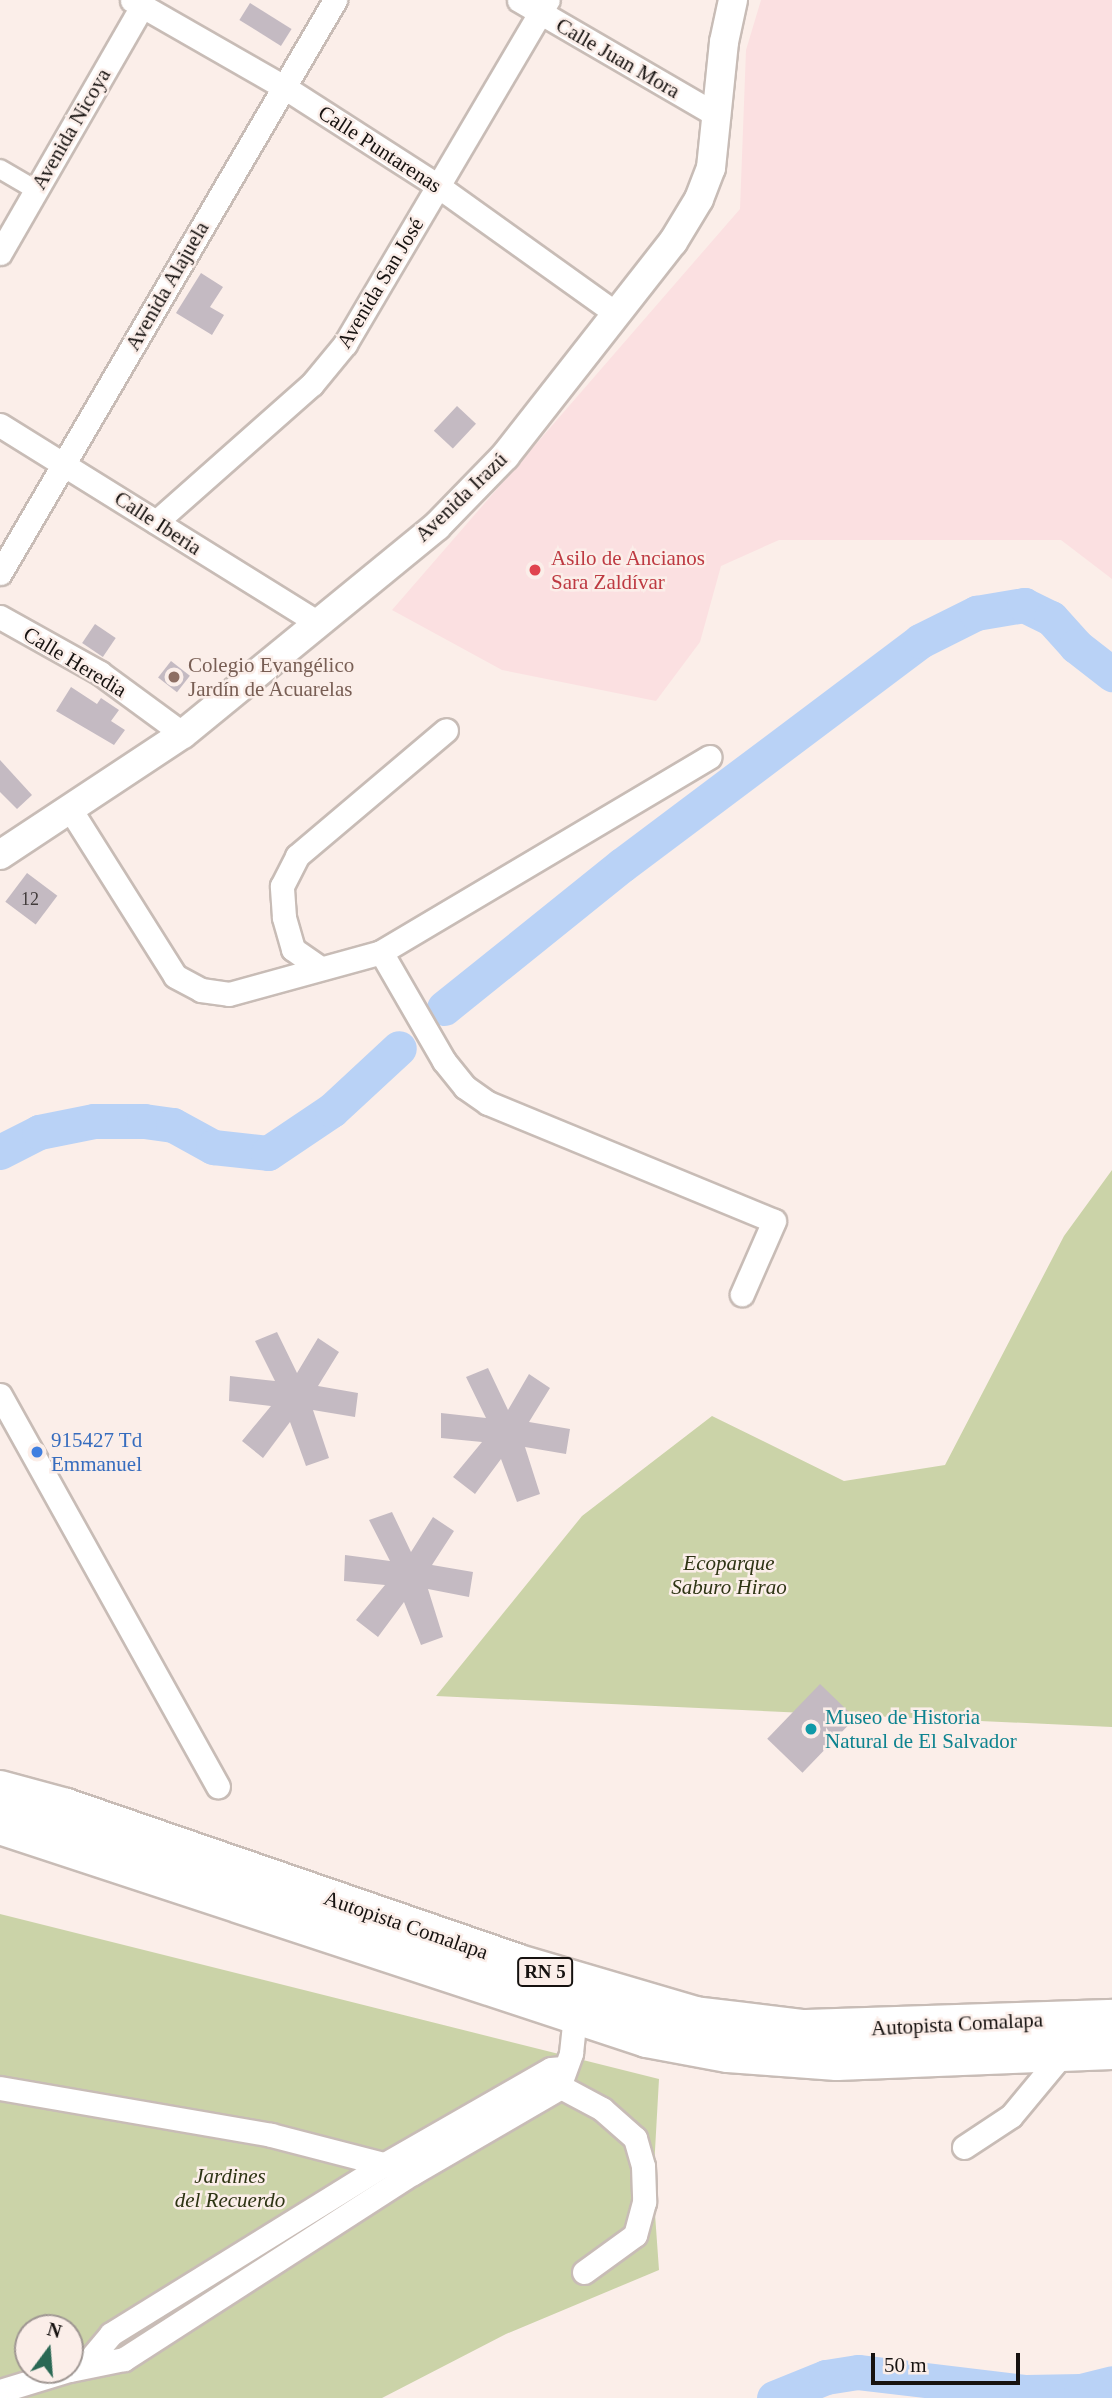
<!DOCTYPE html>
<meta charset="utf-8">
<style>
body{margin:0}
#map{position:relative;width:1112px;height:2398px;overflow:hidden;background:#fbeee9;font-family:"Times New Roman",serif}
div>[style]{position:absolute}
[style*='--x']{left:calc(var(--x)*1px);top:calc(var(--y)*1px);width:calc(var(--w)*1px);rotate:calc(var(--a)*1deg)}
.medical>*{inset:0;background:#fbe0e1}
.green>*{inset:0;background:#cbd3a8}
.stream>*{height:6px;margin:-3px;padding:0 3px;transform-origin:3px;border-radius:3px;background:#b9d2f6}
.river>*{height:35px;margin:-17.5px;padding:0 17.5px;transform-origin:17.5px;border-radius:17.5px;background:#b9d2f6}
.building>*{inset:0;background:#c4bac2;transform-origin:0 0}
.roads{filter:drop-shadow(2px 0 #c8bcb6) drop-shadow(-2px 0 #c8bcb6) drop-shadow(0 2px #c8bcb6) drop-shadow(0 -2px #c8bcb6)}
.pedestrian>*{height:18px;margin:-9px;padding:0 9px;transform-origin:9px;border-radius:9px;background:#fff}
.minor>*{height:23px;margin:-11.5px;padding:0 11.5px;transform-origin:11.5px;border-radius:11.5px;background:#fff}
.tertiary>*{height:28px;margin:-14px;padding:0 14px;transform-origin:14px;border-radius:14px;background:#fff}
.trunk>*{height:38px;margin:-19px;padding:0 19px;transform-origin:19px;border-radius:19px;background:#fff}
.dots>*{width:19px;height:19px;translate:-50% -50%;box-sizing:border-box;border:4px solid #fbeee9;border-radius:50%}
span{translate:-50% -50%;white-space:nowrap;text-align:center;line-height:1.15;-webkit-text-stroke:5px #fbeee9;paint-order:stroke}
.number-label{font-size:18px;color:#423c3c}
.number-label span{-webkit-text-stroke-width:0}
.shield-label span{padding:2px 5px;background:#fbeee9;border:2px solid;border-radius:5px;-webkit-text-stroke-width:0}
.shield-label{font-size:19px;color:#161210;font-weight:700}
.street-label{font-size:21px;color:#161210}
.health-label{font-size:21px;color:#be3a42}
.left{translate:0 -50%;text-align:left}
.education-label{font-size:21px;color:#785e54}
.shop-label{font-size:21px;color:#366cbe}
.park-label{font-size:21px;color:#2e3414;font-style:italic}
.culture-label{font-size:21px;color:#0d838f}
.north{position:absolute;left:14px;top:2314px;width:70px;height:70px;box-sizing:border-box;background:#fbeee9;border:2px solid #9f9692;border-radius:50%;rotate:16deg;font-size:19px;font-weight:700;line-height:28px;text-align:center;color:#161210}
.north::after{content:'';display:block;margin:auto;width:24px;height:32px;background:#2a6854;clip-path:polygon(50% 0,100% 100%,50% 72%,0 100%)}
.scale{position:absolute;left:871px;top:2353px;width:149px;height:32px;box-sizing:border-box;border:4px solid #161210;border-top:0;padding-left:9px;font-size:21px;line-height:24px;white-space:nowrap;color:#161210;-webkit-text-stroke:5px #fbeee9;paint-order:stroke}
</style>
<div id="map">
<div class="medical">
<div style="clip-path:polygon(761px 0,1112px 0,1112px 579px,1061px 540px,779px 540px,721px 566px,700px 642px,656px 701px,502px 670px,392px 610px,740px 209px,746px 50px)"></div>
</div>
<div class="green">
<div style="clip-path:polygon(1112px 1170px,1112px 1727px,436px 1696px,582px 1516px,712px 1416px,844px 1481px,945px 1465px,1064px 1236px)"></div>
<div style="clip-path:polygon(evenodd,0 1914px,659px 2079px,653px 2186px,659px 2270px,506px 2334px,382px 2398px,0 2398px,0 1914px,28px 2328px,70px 2328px,70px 2370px,28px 2370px,28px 2328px)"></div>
</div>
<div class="stream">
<div style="--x:1005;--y:2398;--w:22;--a:-16"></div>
</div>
<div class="river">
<div style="--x:444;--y:1008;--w:228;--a:-38.8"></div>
<div style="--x:622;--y:865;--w:373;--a:-36.9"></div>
<div style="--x:920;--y:641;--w:63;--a:-26.6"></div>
<div style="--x:976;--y:613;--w:49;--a:-9.5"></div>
<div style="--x:1024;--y:605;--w:30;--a:26"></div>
<div style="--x:1051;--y:618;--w:38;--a:48"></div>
<div style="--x:1076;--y:646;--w:46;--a:37.9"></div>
<div style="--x:0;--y:1152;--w:44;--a:-27.1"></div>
<div style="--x:39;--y:1132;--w:56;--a:-11.3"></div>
<div style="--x:94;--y:1121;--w:50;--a:0"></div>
<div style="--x:144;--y:1121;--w:29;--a:8"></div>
<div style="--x:173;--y:1125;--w:46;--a:28.8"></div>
<div style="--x:213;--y:1147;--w:55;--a:6.2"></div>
<div style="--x:268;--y:1153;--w:77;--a:-33.9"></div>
<div style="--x:332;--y:1110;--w:91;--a:-42.8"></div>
<div style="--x:774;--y:2398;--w:56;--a:-22"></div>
<div style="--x:826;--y:2377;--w:32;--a:-9"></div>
<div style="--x:858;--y:2372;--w:169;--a:6.8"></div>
<div style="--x:1026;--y:2392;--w:55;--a:-1"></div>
<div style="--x:1081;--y:2391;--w:32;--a:-14"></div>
</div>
<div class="building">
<div style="left:250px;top:3px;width:49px;height:20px;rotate:32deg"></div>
<div style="clip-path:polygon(201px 273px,223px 287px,210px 307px,224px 315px,212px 335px,176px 313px)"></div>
<div style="left:457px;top:406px;width:26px;height:34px;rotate:43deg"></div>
<div style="left:95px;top:624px;width:25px;height:23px;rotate:34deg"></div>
<div style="left:171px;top:661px;width:24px;height:21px;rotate:38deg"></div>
<div style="clip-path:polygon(71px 687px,97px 704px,101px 698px,119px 710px,111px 721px,125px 730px,114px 745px,56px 711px)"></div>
<div style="clip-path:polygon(0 760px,32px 795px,17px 809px,0 792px)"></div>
<div style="left:27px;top:873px;width:38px;height:36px;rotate:37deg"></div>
<div style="clip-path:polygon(277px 1332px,297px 1373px,318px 1338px,339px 1352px,318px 1386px,358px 1393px,355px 1417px,313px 1410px,329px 1458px,306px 1466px,290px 1422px,263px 1458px,242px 1441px,271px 1406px,229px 1401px,230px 1376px,275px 1381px,255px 1341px)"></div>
<div style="clip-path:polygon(488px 1368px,508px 1410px,529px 1374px,550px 1388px,529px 1422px,570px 1429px,566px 1454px,525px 1447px,540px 1494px,517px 1502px,501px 1459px,475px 1494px,453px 1477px,482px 1442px,441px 1438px,441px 1413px,486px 1418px,466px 1377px)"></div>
<div style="clip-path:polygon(392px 1512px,411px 1552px,433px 1517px,454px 1531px,432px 1565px,473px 1572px,469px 1597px,428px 1589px,443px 1637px,421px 1645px,404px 1602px,378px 1637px,356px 1620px,385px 1585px,344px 1581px,345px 1555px,390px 1561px,369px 1520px)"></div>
<div style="left:820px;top:1684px;width:49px;height:76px;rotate:44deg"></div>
</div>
<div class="roads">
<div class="pedestrian">
<div style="--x:0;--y:169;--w:42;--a:30.3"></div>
</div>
<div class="minor">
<div style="--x:132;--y:0;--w:175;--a:29.8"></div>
<div style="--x:284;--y:87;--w:183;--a:32.7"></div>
<div style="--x:438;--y:186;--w:220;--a:35.6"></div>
<div style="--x:519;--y:0;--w:230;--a:30.2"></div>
<div style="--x:0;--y:253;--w:285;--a:-60.1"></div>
<div style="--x:0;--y:425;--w:373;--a:31.9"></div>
<div style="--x:156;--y:522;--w:208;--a:-41.5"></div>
<div style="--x:312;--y:384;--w:52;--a:-50.5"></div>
<div style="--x:345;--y:344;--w:399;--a:-59.5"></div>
<div style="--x:0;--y:573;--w:664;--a:-59.69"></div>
<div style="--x:0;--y:617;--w:115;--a:29.2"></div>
<div style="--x:100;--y:673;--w:103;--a:36.3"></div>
<div style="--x:70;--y:809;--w:197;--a:57.8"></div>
<div style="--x:175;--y:976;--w:30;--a:28"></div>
<div style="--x:201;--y:990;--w:28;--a:8"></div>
<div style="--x:229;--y:994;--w:158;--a:-15.4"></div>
<div style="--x:381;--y:952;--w:382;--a:-30.7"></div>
<div style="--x:381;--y:952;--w:126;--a:60"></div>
<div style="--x:444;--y:1061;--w:33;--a:51"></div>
<div style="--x:465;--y:1087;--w:28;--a:35"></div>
<div style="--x:488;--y:1103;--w:309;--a:22.4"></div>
<div style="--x:774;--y:1221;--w:80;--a:113.7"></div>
<div style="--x:320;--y:968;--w:33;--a:-145"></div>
<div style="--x:293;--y:949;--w:33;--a:-106"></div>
<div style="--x:284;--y:917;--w:31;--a:-94"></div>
<div style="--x:282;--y:886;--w:34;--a:-63"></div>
<div style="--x:297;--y:856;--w:195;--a:-40.2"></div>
<div style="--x:0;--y:1395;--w:448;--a:60.9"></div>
<div style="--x:561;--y:2081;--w:30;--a:-70"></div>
<div style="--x:571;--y:2053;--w:36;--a:-84"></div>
<div style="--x:561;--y:2087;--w:47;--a:28.2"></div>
<div style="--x:602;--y:2109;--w:44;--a:41.3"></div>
<div style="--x:635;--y:2138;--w:29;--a:74"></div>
<div style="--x:643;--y:2166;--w:36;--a:88"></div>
<div style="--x:644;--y:2202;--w:34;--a:105"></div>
<div style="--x:635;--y:2235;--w:63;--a:144"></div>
<div style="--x:0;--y:2088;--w:275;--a:9.8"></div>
<div style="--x:271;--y:2135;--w:124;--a:14.5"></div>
<div style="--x:964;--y:2147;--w:56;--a:-33.4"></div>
<div style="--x:1011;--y:2116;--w:85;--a:-50.3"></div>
<div style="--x:85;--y:2365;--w:40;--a:-50"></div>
<div style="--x:111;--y:2334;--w:322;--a:-31.8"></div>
<div style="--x:385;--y:2164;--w:191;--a:-29.8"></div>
<div style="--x:551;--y:2069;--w:12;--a:-5"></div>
<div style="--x:70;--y:2370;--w:55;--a:-11.5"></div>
<div style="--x:124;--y:2359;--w:344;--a:-32.8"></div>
<div style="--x:413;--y:2173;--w:171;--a:-30.2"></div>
<div style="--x:0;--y:2391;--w:72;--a:-16.9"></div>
</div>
<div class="tertiary">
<div style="--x:0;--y:855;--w:219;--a:-33.5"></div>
<div style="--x:183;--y:734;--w:328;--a:-39.3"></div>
<div style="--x:437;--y:526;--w:98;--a:-45.8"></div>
<div style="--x:505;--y:456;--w:272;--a:-51.9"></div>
<div style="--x:673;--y:242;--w:50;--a:-58.8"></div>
<div style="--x:699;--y:199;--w:33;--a:-69"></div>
<div style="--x:711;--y:168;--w:127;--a:-84.1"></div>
<div style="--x:724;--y:42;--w:43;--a:-77.9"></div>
</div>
<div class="trunk">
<div style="--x:0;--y:1790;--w:68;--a:15.3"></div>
<div style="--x:66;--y:1808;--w:475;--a:19"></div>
<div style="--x:515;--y:1963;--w:188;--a:16.4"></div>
<div style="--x:695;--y:2016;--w:109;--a:6.9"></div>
<div style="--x:803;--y:2029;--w:309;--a:-1.9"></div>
<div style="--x:0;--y:1825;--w:681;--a:18.22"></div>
<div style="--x:647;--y:2038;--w:82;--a:10.5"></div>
<div style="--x:728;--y:2053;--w:109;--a:4.2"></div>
<div style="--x:837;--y:2061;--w:275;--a:-2.3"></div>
</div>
</div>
<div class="dots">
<div style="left:535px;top:570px;background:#e0444e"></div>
<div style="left:174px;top:677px;background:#8d6e63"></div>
<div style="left:37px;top:1452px;background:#3f7fe0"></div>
<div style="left:811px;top:1729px;background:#0f9aa8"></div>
</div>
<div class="number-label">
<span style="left:30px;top:899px">12</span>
</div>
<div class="shield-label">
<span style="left:545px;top:1972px">RN 5</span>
</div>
<div class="street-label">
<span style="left:618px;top:58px;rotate:30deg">Calle Juan Mora</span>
<span style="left:71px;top:129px;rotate:-60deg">Avenida Nicoya</span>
<span style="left:380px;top:149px;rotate:33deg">Calle Puntarenas</span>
<span style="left:380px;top:283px;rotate:-59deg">Avenida San José</span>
<span style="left:167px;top:286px;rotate:-60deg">Avenida Alajuela</span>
<span style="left:461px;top:497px;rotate:-44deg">Avenida Irazú</span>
<span style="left:158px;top:523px;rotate:33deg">Calle Iberia</span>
<span style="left:75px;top:662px;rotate:31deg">Calle Heredia</span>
<span style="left:406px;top:1925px;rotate:19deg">Autopista Comalapa</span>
<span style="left:957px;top:2024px;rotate:-3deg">Autopista Comalapa</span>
</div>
<div class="health-label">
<span class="left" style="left:551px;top:570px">Asilo de Ancianos<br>Sara Zaldívar</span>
</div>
<div class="education-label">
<span class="left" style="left:188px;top:677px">Colegio Evangélico<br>Jardín de Acuarelas</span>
</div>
<div class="shop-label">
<span class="left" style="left:51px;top:1452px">915427 Td<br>Emmanuel</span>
</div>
<div class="park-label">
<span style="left:729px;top:1575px">Ecoparque<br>Saburo Hirao</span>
<span style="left:230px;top:2188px">Jardines<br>del Recuerdo</span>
</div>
<div class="culture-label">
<span class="left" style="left:825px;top:1729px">Museo de Historia<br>Natural de El Salvador</span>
</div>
<div class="north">N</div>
<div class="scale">50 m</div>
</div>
